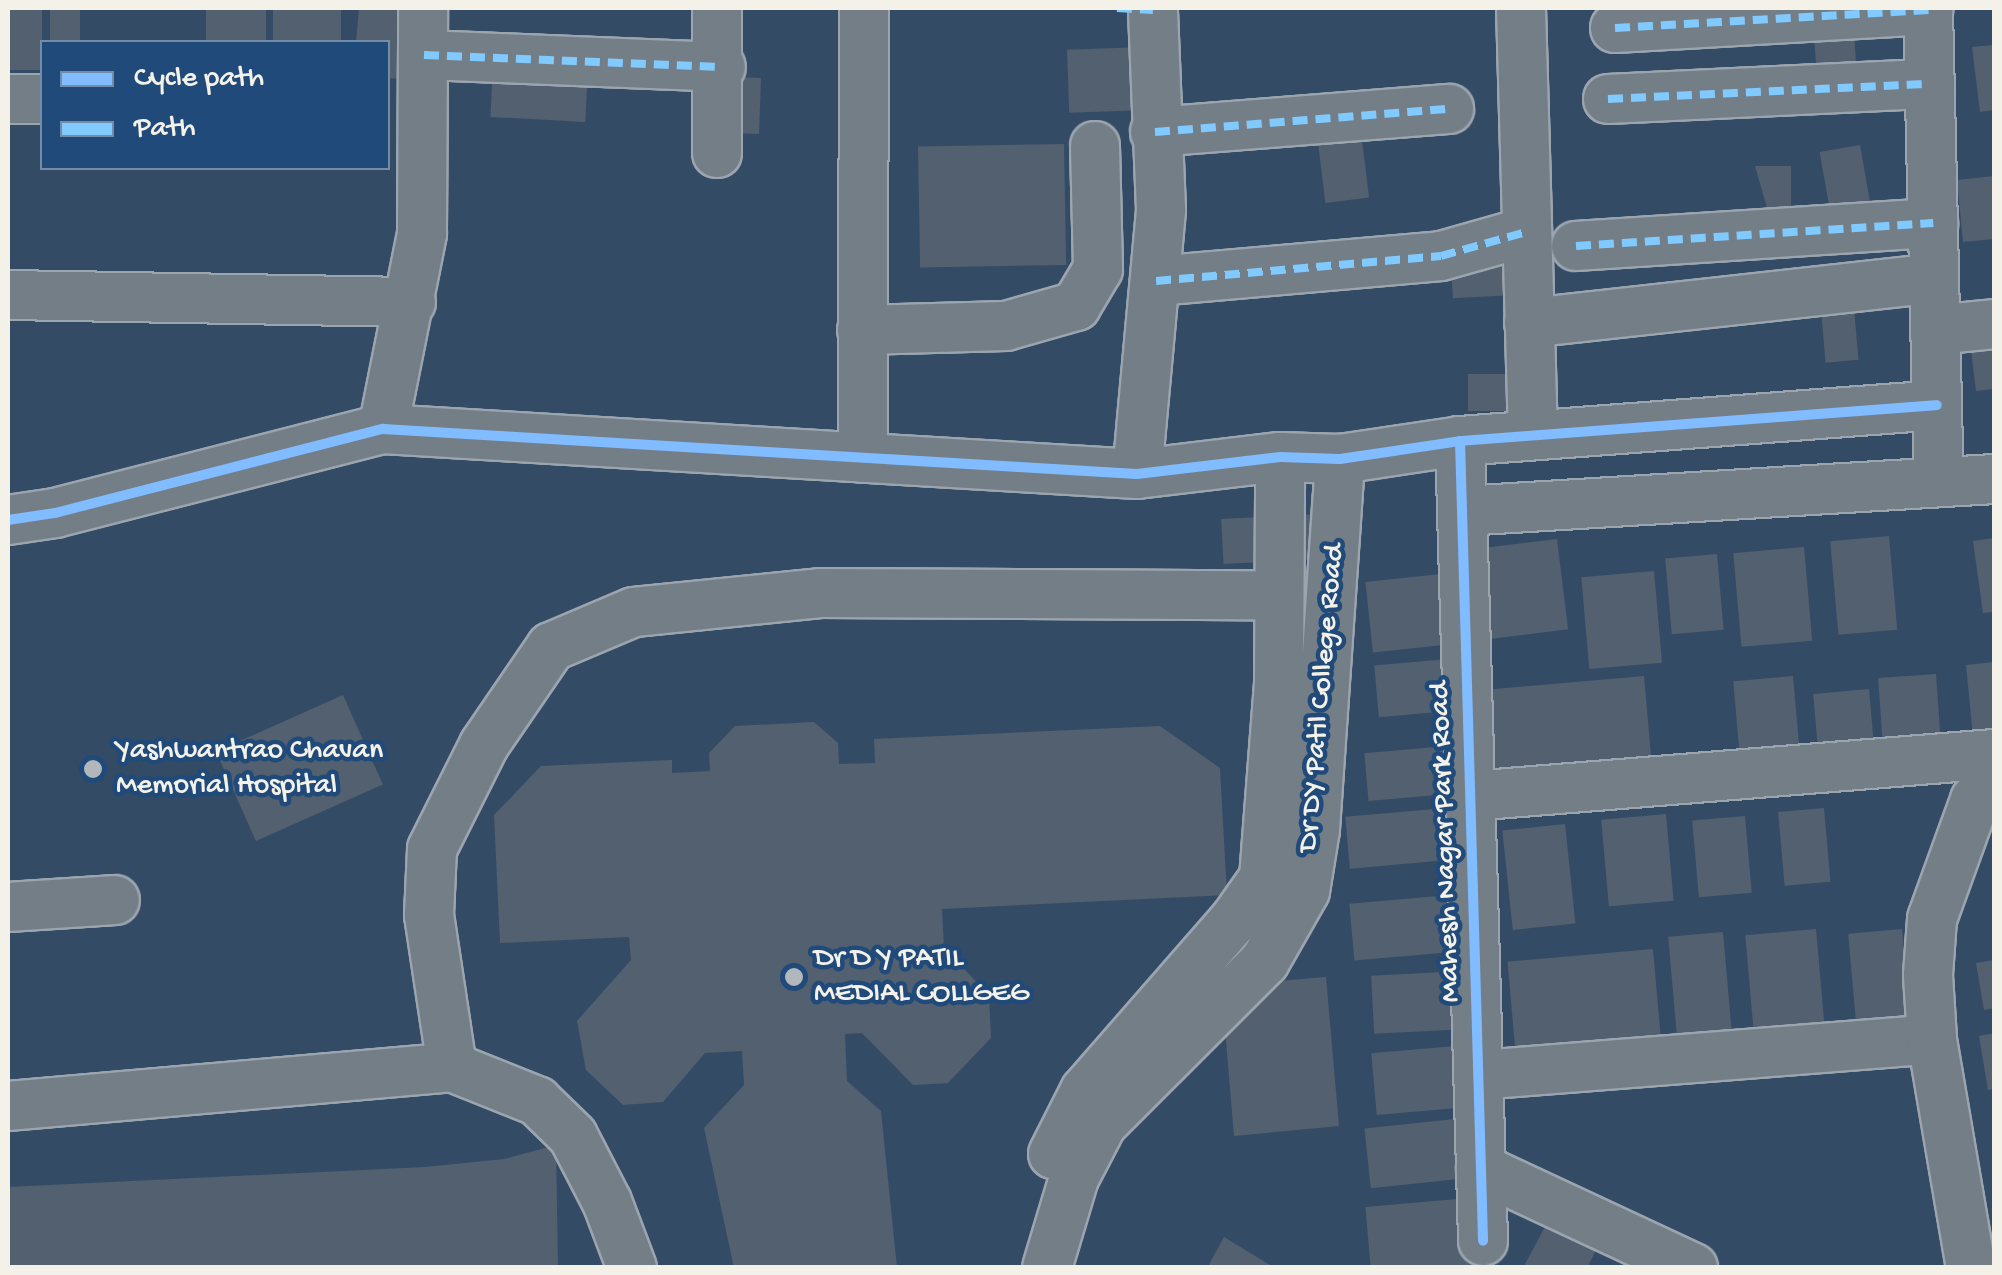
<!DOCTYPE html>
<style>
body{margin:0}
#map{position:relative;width:2002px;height:1275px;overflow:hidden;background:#344b65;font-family:"Gochi Hand",sans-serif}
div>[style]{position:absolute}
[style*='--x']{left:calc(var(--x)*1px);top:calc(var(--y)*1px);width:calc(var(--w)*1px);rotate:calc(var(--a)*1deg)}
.building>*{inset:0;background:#536070;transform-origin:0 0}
.roads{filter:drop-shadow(2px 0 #9ba5af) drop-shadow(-2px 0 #9ba5af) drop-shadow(0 2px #9ba5af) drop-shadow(0 -2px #9ba5af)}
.minor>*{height:48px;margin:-24px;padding:0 24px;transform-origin:24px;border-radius:24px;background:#737e87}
.quiet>*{height:8px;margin-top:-4px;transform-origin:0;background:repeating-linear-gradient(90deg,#80caff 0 15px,transparent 0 23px)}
.cycleway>*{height:10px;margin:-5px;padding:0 5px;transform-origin:5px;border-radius:5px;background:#80bcff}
.dots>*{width:28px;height:28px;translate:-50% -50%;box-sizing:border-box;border:5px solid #1f4a7a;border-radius:50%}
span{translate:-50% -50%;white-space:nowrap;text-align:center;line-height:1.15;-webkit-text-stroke:9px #1f4a7a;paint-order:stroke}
.street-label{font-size:30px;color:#f4f1e8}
.poi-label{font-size:30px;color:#f4f1e8}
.left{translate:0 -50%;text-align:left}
.frame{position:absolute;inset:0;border:10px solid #f4f1e8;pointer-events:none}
.legend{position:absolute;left:40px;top:40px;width:350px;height:130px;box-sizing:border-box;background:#1f4a7a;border:2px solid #748da6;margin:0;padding:12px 18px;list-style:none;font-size:30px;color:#f4f1e8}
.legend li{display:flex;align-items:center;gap:20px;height:50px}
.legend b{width:50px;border:2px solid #748da6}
</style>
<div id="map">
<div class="building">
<div style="left:8px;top:8px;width:34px;height:62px"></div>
<div style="left:50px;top:8px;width:30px;height:34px"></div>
<div style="left:206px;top:8px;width:60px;height:34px"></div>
<div style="left:273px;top:8px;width:68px;height:34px"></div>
<div style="clip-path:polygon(359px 8px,404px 8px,399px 79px,388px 78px,388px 42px,356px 42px)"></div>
<div style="left:1853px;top:19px;width:59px;height:40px;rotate:86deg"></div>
<div style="clip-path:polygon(1994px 45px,1994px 110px,1980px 112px,1972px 47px)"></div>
<div style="left:1145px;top:47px;width:63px;height:78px;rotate:88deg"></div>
<div style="left:493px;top:67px;width:95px;height:50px;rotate:3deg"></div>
<div style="left:734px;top:77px;width:27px;height:56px;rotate:2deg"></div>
<div style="left:1362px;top:140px;width:58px;height:44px;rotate:83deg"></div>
<div style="left:1064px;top:144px;width:121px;height:146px;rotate:89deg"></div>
<div style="left:1860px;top:145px;width:66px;height:41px;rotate:80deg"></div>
<div style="clip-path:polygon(1755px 166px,1791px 166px,1791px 209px,1768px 211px)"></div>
<div style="clip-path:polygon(1994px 176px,1994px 239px,1963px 242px,1957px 180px)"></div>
<div style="left:1514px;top:261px;width:34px;height:63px;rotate:87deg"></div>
<div style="left:1853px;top:297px;width:63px;height:33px;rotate:85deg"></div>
<div style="clip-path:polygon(1994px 347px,1994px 389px,1976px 391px,1971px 350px)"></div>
<div style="left:1468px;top:374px;width:54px;height:37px"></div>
<div style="left:1338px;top:513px;width:45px;height:117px;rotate:87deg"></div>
<div style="left:1889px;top:536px;width:94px;height:59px;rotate:85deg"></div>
<div style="clip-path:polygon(1994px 538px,1994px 612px,1983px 613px,1973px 541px)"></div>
<div style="left:1557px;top:539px;width:91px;height:87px;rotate:83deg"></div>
<div style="left:1804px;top:547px;width:94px;height:71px;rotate:85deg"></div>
<div style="left:1717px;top:554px;width:76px;height:52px;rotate:85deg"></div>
<div style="left:1654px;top:571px;width:92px;height:73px;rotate:85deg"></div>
<div style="left:1450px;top:573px;width:71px;height:85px;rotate:84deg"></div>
<div style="left:1448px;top:659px;width:52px;height:74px;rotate:85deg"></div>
<div style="clip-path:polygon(1994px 662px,1994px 735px,1973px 737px,1966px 665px)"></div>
<div style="left:1936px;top:674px;width:65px;height:58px;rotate:86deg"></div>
<div style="left:1644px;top:676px;width:94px;height:166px;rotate:85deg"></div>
<div style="left:1793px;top:676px;width:73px;height:60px;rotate:85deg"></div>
<div style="left:1869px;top:689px;width:65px;height:56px;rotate:85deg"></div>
<div style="left:343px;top:695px;width:98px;height:139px;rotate:66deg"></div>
<div style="clip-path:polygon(814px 722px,838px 743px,839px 764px,875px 763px,874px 739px,1160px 726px,1220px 768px,1227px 895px,942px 909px,944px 948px,989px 995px,991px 1038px,948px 1083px,913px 1085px,862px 1033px,845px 1034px,847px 1081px,881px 1111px,897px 1268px,734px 1268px,704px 1128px,744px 1085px,742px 1051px,705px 1053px,663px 1102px,623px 1105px,586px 1070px,577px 1021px,631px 960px,629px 937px,500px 943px,494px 815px,541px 766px,672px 760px,672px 773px,710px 771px,709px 753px,735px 726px)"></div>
<div style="left:1447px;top:746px;width:48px;height:83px;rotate:85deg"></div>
<div style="left:1824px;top:808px;width:74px;height:46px;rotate:85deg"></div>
<div style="left:1435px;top:809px;width:52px;height:90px;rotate:85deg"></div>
<div style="left:1666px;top:814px;width:87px;height:65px;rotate:85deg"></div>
<div style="left:1745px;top:816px;width:77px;height:53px;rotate:85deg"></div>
<div style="left:1565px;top:824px;width:100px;height:63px;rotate:84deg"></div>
<div style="left:1450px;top:895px;width:57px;height:101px;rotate:85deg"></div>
<div style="left:1816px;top:929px;width:97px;height:71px;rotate:85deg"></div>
<div style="left:1902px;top:929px;width:92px;height:54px;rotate:85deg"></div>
<div style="left:1723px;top:932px;width:104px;height:55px;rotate:85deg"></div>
<div style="left:1653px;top:949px;width:86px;height:146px;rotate:85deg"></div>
<div style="clip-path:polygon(1994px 960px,1994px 1008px,1984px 1010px,1976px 963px)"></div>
<div style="left:1464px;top:971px;width:58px;height:93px;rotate:87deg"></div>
<div style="clip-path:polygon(1326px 977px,1339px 1126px,1234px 1136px,1224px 1017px,1256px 983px)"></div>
<div style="clip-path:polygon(1994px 1033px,1994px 1089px,1988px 1090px,1979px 1036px)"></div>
<div style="left:1455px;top:1046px;width:62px;height:84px;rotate:85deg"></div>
<div style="left:1455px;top:1119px;width:60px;height:91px;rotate:84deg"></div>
<div style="clip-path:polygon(556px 1145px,558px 1268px,8px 1268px,8px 1187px,425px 1167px,504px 1159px)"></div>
<div style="left:1468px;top:1198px;width:70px;height:103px;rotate:85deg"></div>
<div style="clip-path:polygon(1547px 1223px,1596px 1250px,1587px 1268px,1523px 1268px)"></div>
<div style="clip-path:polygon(1224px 1237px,1275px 1268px,1207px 1268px)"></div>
</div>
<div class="roads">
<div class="minor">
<div style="--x:1521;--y:8;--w:427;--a:88.4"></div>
<div style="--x:1928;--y:8;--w:474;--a:88.7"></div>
<div style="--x:1615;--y:28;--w:314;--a:-3.3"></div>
<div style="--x:424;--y:55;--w:297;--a:2.3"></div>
<div style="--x:8;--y:99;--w:34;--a:0"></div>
<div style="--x:1608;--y:99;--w:322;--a:-2.7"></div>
<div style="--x:1155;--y:132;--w:295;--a:-4.5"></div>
<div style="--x:717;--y:153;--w:145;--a:-90"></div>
<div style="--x:1576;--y:246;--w:358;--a:-3.7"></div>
<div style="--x:1156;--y:281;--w:286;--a:-5"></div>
<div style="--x:1441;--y:256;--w:88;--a:-15.8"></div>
<div style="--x:8;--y:295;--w:403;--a:1"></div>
<div style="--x:1529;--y:323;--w:407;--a:-6.3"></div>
<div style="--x:862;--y:330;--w:144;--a:-1.6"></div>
<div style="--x:1006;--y:326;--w:73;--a:-15.9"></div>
<div style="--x:1076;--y:306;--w:43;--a:-59.3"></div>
<div style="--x:1098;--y:269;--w:123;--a:-91.4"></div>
<div style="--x:1935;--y:330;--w:59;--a:-5.8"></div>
<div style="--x:383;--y:429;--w:200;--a:-78.7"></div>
<div style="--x:422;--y:233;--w:225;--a:-89.7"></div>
<div style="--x:1460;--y:441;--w:800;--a:88.35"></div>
<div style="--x:863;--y:458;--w:450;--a:-89.9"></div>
<div style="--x:1137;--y:474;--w:265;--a:-84.8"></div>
<div style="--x:1161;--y:210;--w:202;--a:-92.3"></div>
<div style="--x:1462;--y:511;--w:533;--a:-3.44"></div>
<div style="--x:8;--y:520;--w:48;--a:-8.5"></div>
<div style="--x:55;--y:513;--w:339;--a:-14.4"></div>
<div style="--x:383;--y:429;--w:755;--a:3.42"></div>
<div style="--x:1137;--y:474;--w:144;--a:-6.8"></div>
<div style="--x:1280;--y:457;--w:60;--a:1.9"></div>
<div style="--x:1340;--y:459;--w:121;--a:-8.5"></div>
<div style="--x:1460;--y:441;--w:478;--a:-4.3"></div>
<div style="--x:1471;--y:796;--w:525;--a:-4.59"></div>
<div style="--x:8;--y:907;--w:107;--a:-3.7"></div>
<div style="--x:1479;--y:1075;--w:454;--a:-4.5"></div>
<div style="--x:8;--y:1106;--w:446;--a:-5"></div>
<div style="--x:1053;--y:1154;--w:71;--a:-63.1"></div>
<div style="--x:1085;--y:1091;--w:228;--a:-48.9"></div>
<div style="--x:1235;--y:919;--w:50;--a:-54.7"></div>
<div style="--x:1264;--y:878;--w:195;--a:-85.6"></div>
<div style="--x:1279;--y:684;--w:227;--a:-89.7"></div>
<div style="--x:1481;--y:1169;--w:234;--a:25"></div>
<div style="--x:632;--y:1268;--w:71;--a:-110.7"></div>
<div style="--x:607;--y:1202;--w:74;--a:-117.3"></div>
<div style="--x:573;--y:1136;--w:50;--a:-135.8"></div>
<div style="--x:537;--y:1101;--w:92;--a:-158.2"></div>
<div style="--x:452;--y:1067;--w:154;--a:-98.6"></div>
<div style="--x:429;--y:915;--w:66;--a:-87.4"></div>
<div style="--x:432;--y:849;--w:116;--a:-63.4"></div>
<div style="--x:484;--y:745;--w:119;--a:-55.6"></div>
<div style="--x:551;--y:647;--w:90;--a:-22.9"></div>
<div style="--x:634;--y:612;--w:187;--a:-5.8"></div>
<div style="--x:820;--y:593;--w:458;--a:0.3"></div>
<div style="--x:1047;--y:1268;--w:94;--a:-73.3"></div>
<div style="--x:1074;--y:1178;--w:61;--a:-62.6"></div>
<div style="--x:1102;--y:1124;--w:231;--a:-45"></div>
<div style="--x:1265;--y:961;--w:81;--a:-60.3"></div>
<div style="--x:1305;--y:891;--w:63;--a:-80.8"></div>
<div style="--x:1315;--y:829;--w:371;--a:-86.1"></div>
<div style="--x:1971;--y:1268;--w:232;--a:-99.7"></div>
<div style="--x:1932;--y:1039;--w:64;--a:-93.6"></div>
<div style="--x:1928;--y:975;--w:56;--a:-85.9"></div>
<div style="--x:1932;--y:919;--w:127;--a:-70.1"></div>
<div style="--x:1975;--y:800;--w:28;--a:-48"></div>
</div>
</div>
<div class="quiet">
<div style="--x:1117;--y:8;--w:36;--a:3"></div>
<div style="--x:1615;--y:28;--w:314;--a:-3.3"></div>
<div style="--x:424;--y:55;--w:297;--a:2.3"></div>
<div style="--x:1608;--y:99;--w:322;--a:-2.7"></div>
<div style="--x:1155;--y:132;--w:295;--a:-4.5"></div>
<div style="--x:1576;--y:246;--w:358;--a:-3.7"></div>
<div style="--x:1156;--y:281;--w:286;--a:-5"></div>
<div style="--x:1441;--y:256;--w:88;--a:-15.8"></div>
</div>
<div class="cycleway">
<div style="--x:1460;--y:441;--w:800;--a:88.35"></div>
<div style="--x:8;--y:520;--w:48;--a:-8.5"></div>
<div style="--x:55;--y:513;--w:339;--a:-14.4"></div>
<div style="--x:383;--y:429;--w:755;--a:3.42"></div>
<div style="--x:1137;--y:474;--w:144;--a:-6.8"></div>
<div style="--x:1280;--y:457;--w:60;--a:1.9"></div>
<div style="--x:1340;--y:459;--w:121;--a:-8.5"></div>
<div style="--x:1460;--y:441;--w:478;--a:-4.3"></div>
</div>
<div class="dots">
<div style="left:93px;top:769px;background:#b1b7ba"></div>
<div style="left:794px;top:977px;background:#b1b7ba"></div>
</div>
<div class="street-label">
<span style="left:1323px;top:698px;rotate:-85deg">Dr DY Patil College Road</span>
<span style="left:1447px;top:842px;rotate:-92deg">Mahesh Nagar Park Road</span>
</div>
<div class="poi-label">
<span class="left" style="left:116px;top:769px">Yashwantrao Chavan<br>Memorial Hospital</span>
<span class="left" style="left:814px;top:977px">Dr D Y PATIL<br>MEDIAL COLLGEG</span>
</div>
<div class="frame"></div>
<ul class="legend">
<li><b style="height:12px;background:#80bcff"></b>Cycle path</li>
<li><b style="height:12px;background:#80caff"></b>Path</li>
</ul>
</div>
